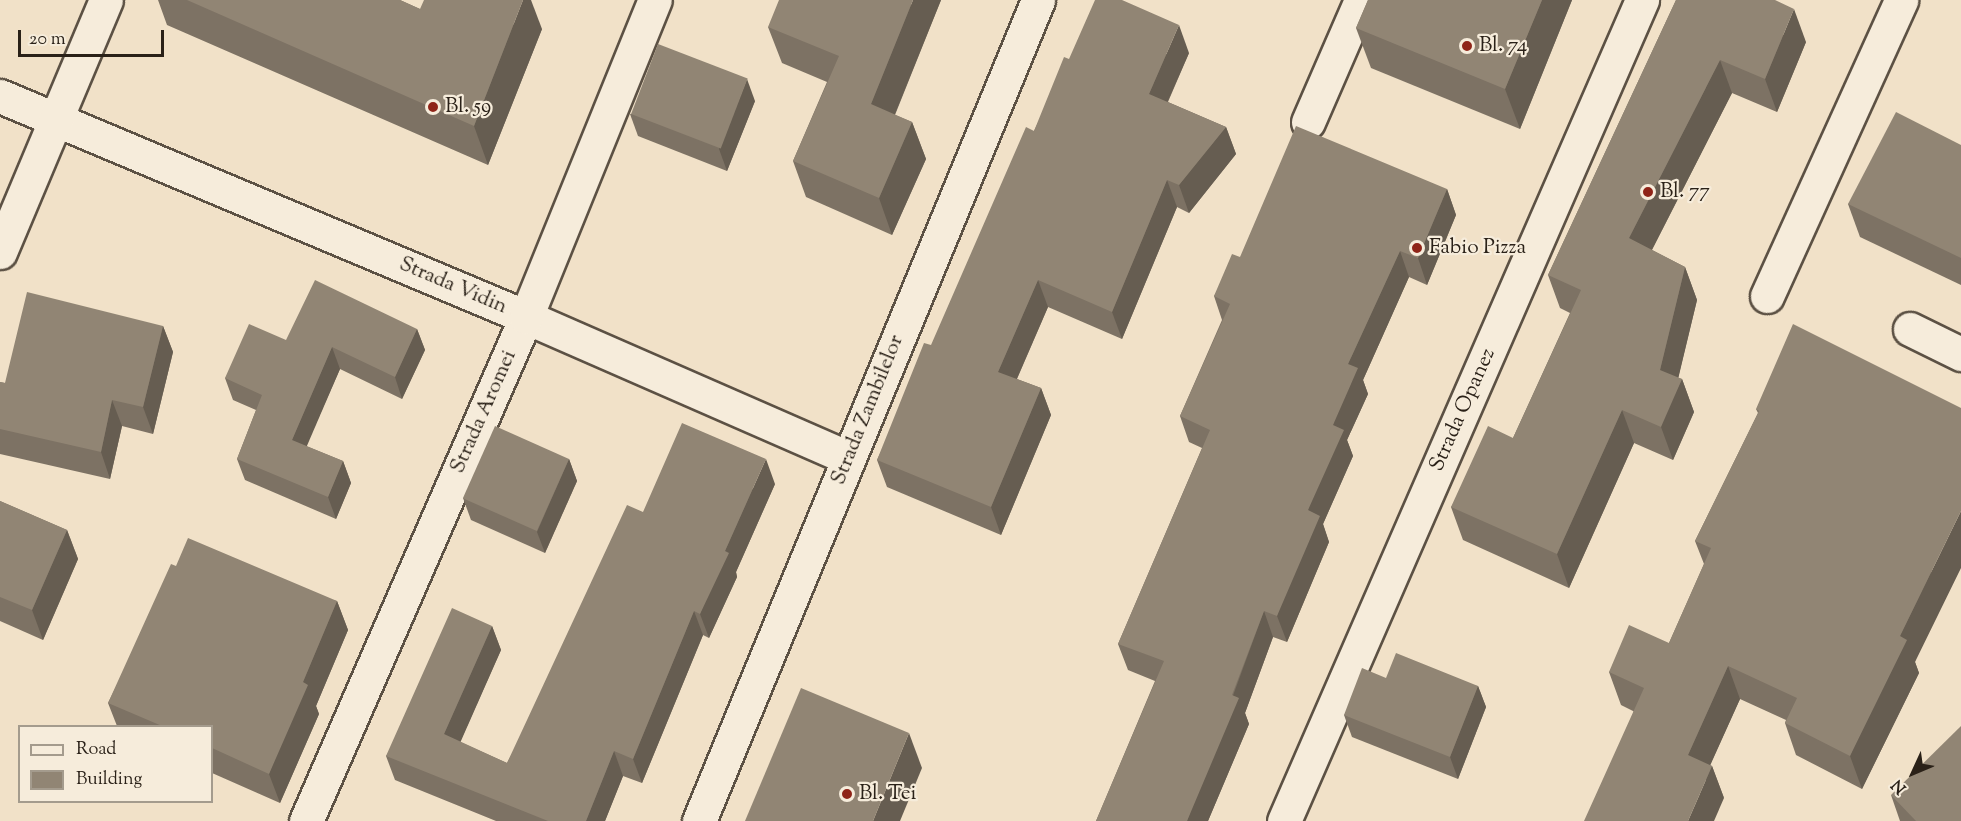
<!DOCTYPE html>
<style>
body{margin:0}
#map{position:relative;width:1961px;height:821px;overflow:hidden;background:#f1e1c8;font-family:"Sorts Mill Goudy",serif}
div>[style]{position:absolute}
[style*='--x']{left:calc(var(--x)*1px);top:calc(var(--y)*1px);width:calc(var(--w)*1px);rotate:calc(var(--a)*1deg)}
.roads{filter:drop-shadow(2px 0 #5c5144) drop-shadow(-2px 0 #5c5144) drop-shadow(0 2px #5c5144) drop-shadow(0 -2px #5c5144)}
.minor>*{height:33px;margin:-16.5px;padding:0 16.5px;transform-origin:16.5px;border-radius:16.5px;background:#f6ecdb}
.wall>*{inset:0;background:#7d7264}
.shaded-wall>*{inset:0;background:#665d51}
.building>*{inset:0;background:#918574;transform-origin:0 0}
.dots>*{width:16px;height:16px;translate:-50% -50%;box-sizing:border-box;border:3px solid #f6ecdb;border-radius:50%}
span{translate:-50% -50%;white-space:nowrap;text-align:center;line-height:1.15;-webkit-text-stroke:4.5px #f6ecdb;paint-order:stroke}
.poi-label{font-size:21px;color:#2a2118}
.left{translate:0 -50%;text-align:left}
.street-label{font-size:21px;color:#2a2118}
.legend{position:absolute;left:18px;top:725px;width:195px;height:78px;box-sizing:border-box;background:#f6ecdb;border:2px solid #a49b8d;margin:0;padding:8px 10px;list-style:none;font-size:18px;color:#2a2118}
.legend li{display:flex;align-items:center;gap:12px;height:30px}
.legend b{width:30px;border:2px solid #a49b8d}
.north{position:absolute;left:1883px;top:743px;width:60px;height:60px;-webkit-text-stroke:4px #f6ecdb;paint-order:stroke;rotate:226deg;font-size:16px;font-weight:700;line-height:24px;text-align:center;color:#2a2118}
.north::after{content:'';display:block;margin:auto;width:21px;height:27px;background:#2a2118;clip-path:polygon(50% 0,100% 100%,50% 72%,0 100%)}
.scale{position:absolute;left:18px;top:30px;width:146px;height:27px;box-sizing:border-box;border:3px solid #2a2118;border-top:0;padding-left:8px;font-size:18px;line-height:21px;white-space:nowrap;color:#2a2118;-webkit-text-stroke:4px #f6ecdb;paint-order:stroke}
</style>
<div id="map">
<div class="roads">
<div class="minor">
<div style="--x:0;--y:96;--w:571;--a:22.79"></div>
<div style="--x:526;--y:317;--w:352;--a:23.6"></div>
<div style="--x:1308;--y:122;--w:133;--a:-66.5"></div>
<div style="--x:0;--y:252;--w:273;--a:-67.2"></div>
<div style="--x:1767;--y:296;--w:325;--a:-65.6"></div>
<div style="--x:1910;--y:329;--w:57;--a:26.1"></div>
<div style="--x:306;--y:821;--w:550;--a:-66.42"></div>
<div style="--x:526;--y:317;--w:342;--a:-67.9"></div>
<div style="--x:699;--y:821;--w:888;--a:-67.56"></div>
<div style="--x:1284;--y:821;--w:896;--a:-66.44"></div>
</div>
</div>
<div class="wall">
<div style="clip-path:polygon(158px 0,400px 0,420px 9px,542px 29px,488px 165px,167px 25px)"></div>
<div style="clip-path:polygon(941px 0,895px 115px,912px 122px,926px 159px,892px 235px,806px 197px,793px 161px,827px 82px,782px 63px,768px 27px)"></div>
<div style="clip-path:polygon(1368px 0,1572px 0,1520px 129px,1371px 68px,1356px 28px)"></div>
<div style="clip-path:polygon(1676px 0,1806px 42px,1777px 112px,1732px 93px,1652px 250px,1685px 267px,1697px 300px,1678px 378px,1682px 379px,1694px 412px,1673px 460px,1634px 443px,1569px 588px,1463px 540px,1451px 507px,1513px 438px,1570px 313px,1560px 308px,1548px 275px)"></div>
<div style="clip-path:polygon(1189px 53px,1168px 102px,1226px 127px,1236px 154px,1189px 213px,1177px 207px,1122px 339px,1048px 307px,1017px 379px,1041px 388px,1051px 415px,1001px 535px,887px 487px,877px 460px,1034px 131px,1069px 59px)"></div>
<div style="clip-path:polygon(755px 101px,727px 171px,638px 136px,630px 114px)"></div>
<div style="clip-path:polygon(1961px 145px,1961px 285px,1860px 237px,1848px 204px)"></div>
<div style="clip-path:polygon(1447px 189px,1456px 215px,1427px 285px,1409px 277px,1363px 380px,1368px 394px,1347px 440px,1353px 456px,1323px 524px,1329px 542px,1287px 642px,1273px 637px,1245px 713px,1249px 724px,1208px 821px,1096px 821px,1155px 681px,1128px 670px,1118px 644px,1202px 448px,1189px 442px,1180px 416px,1222px 320px,1214px 296px,1240px 257px)"></div>
<div style="clip-path:polygon(163px 326px,173px 352px,153px 434px,122px 426px,110px 479px,0 454px,0 382px,5px 383px)"></div>
<div style="clip-path:polygon(417px 329px,425px 350px,402px 399px,340px 369px,306px 446px,343px 461px,351px 483px,336px 519px,245px 480px,237px 459px,256px 410px,233px 400px,225px 378px,286px 340px)"></div>
<div style="clip-path:polygon(1961px 408px,1915px 662px,1919px 673px,1862px 789px,1796px 755px,1785px 723px,1786px 720px,1740px 699px,1710px 765px,1712px 766px,1724px 798px,1633px 711px,1621px 705px,1609px 672px,1669px 643px,1704px 564px,1695px 541px,1758px 413px,1756px 409px)"></div>
<div style="clip-path:polygon(569px 459px,577px 481px,545px 553px,471px 520px,463px 498px)"></div>
<div style="clip-path:polygon(775px 484px,736px 572px,737px 577px,709px 638px,703px 635px,642px 783px,623px 776px,605px 821px,496px 821px,395px 780px,386px 756px,492px 626px,501px 650px,460px 742px,507px 763px,643px 512px)"></div>
<div style="clip-path:polygon(0 501px,67px 530px,78px 559px,43px 640px,0 621px)"></div>
<div style="clip-path:polygon(176px 566px,337px 601px,348px 630px,316px 706px,319px 714px,280px 803px,212px 773px,212px 726px,117px 726px,108px 703px)"></div>
<div style="clip-path:polygon(1386px 678px,1478px 686px,1486px 707px,1458px 779px,1352px 737px,1344px 715px)"></div>
<div style="clip-path:polygon(1891px 795px,1961px 821px,1900px 821px)"></div>
</div>
<div class="shaded-wall">
<div style="clip-path:polygon(523px 0,531px 0,542px 29px,488px 165px,474px 126px)"></div>
<div style="clip-path:polygon(913px 0,941px 0,884px 141px,871px 104px)"></div>
<div style="clip-path:polygon(1542px 0,1572px 0,1520px 129px,1505px 89px)"></div>
<div style="clip-path:polygon(1794px 9px,1806px 42px,1777px 112px,1765px 79px)"></div>
<div style="clip-path:polygon(1179px 25px,1189px 53px,1159px 121px,1149px 94px)"></div>
<div style="clip-path:polygon(1720px 60px,1732px 93px,1641px 271px,1629px 238px)"></div>
<div style="clip-path:polygon(747px 79px,755px 101px,727px 171px,719px 149px)"></div>
<div style="clip-path:polygon(912px 122px,926px 159px,892px 235px,879px 198px)"></div>
<div style="clip-path:polygon(1226px 127px,1236px 154px,1189px 213px,1179px 185px)"></div>
<div style="clip-path:polygon(1167px 180px,1177px 207px,1122px 339px,1112px 312px)"></div>
<div style="clip-path:polygon(1447px 189px,1456px 215px,1427px 285px,1418px 258px)"></div>
<div style="clip-path:polygon(1400px 251px,1409px 277px,1363px 380px,1368px 394px,1347px 440px,1353px 456px,1323px 524px,1329px 542px,1287px 642px,1277px 616px,1333px 425px,1348px 364px)"></div>
<div style="clip-path:polygon(1685px 267px,1697px 300px,1674px 396px,1682px 379px,1694px 412px,1673px 460px,1661px 427px,1660px 370px)"></div>
<div style="clip-path:polygon(1038px 280px,1048px 307px,1008px 399px,998px 372px)"></div>
<div style="clip-path:polygon(163px 326px,173px 352px,153px 434px,143px 407px)"></div>
<div style="clip-path:polygon(417px 329px,425px 350px,402px 399px,395px 377px)"></div>
<div style="clip-path:polygon(332px 347px,340px 369px,300px 462px,292px 440px)"></div>
<div style="clip-path:polygon(1041px 388px,1051px 415px,1001px 535px,991px 507px)"></div>
<div style="clip-path:polygon(112px 400px,122px 426px,110px 479px,101px 452px)"></div>
<div style="clip-path:polygon(1622px 410px,1634px 443px,1569px 588px,1557px 554px)"></div>
<div style="clip-path:polygon(569px 459px,577px 481px,545px 553px,537px 532px)"></div>
<div style="clip-path:polygon(766px 459px,775px 484px,736px 572px,737px 577px,709px 638px,700px 614px,725px 551px)"></div>
<div style="clip-path:polygon(343px 461px,351px 483px,336px 519px,328px 497px)"></div>
<div style="clip-path:polygon(1961px 511px,1961px 568px,1915px 662px,1919px 673px,1862px 789px,1850px 756px,1900px 636px)"></div>
<div style="clip-path:polygon(67px 530px,78px 559px,43px 640px,32px 610px)"></div>
<div style="clip-path:polygon(337px 601px,348px 630px,316px 706px,319px 714px,280px 803px,269px 774px,303px 682px)"></div>
<div style="clip-path:polygon(694px 611px,703px 635px,642px 783px,633px 759px)"></div>
<div style="clip-path:polygon(1264px 611px,1273px 637px,1245px 713px,1249px 724px,1208px 821px,1187px 821px)"></div>
<div style="clip-path:polygon(492px 626px,501px 650px,453px 759px,444px 734px)"></div>
<div style="clip-path:polygon(1728px 666px,1740px 699px,1700px 788px,1688px 755px)"></div>
<div style="clip-path:polygon(1478px 686px,1486px 707px,1458px 779px,1450px 757px)"></div>
<div style="clip-path:polygon(909px 733px,922px 768px,900px 821px,873px 821px)"></div>
<div style="clip-path:polygon(614px 751px,623px 776px,605px 821px,586px 821px)"></div>
<div style="clip-path:polygon(1712px 766px,1724px 798px,1714px 821px,1688px 821px)"></div>
</div>
<div class="building">
<div style="clip-path:polygon(187px 0,400px 0,420px 9px,424px 0,523px 0,474px 126px)"></div>
<div style="clip-path:polygon(779px 0,913px 0,871px 104px,912px 122px,879px 198px,793px 161px,839px 56px,768px 27px)"></div>
<div style="clip-path:polygon(1095px 0,1122px 0,1179px 25px,1149px 94px,1226px 127px,1179px 185px,1167px 180px,1112px 312px,1038px 280px,998px 372px,1041px 388px,991px 507px,877px 460px,924px 343px,931px 345px,1026px 127px,1034px 131px,1064px 57px,1069px 59px)"></div>
<div style="clip-path:polygon(1368px 0,1542px 0,1505px 89px,1356px 28px)"></div>
<div style="clip-path:polygon(1676px 0,1775px 0,1794px 9px,1765px 79px,1720px 60px,1629px 238px,1685px 267px,1660px 370px,1682px 379px,1661px 427px,1622px 410px,1557px 554px,1451px 507px,1488px 426px,1513px 438px,1581px 290px,1548px 275px)"></div>
<div style="left:658px;top:44px;width:96px;height:75px;rotate:21deg"></div>
<div style="clip-path:polygon(1896px 112px,1961px 145px,1961px 258px,1848px 204px)"></div>
<div style="clip-path:polygon(1296px 126px,1447px 189px,1418px 258px,1400px 251px,1348px 364px,1358px 368px,1333px 425px,1344px 430px,1308px 510px,1320px 516px,1277px 616px,1264px 611px,1232px 695px,1239px 698px,1187px 821px,1096px 821px,1164px 661px,1118px 644px,1210px 430px,1180px 416px,1230px 304px,1214px 296px,1232px 254px,1240px 257px)"></div>
<div style="clip-path:polygon(315px 280px,417px 329px,395px 377px,332px 347px,292px 440px,343px 461px,328px 497px,237px 459px,262px 395px,225px 378px,249px 324px,286px 340px)"></div>
<div style="clip-path:polygon(27px 292px,163px 326px,143px 407px,112px 400px,101px 452px,0 429px,0 382px,5px 383px)"></div>
<div style="clip-path:polygon(1793px 324px,1961px 408px,1961px 511px,1900px 636px,1907px 640px,1850px 756px,1785px 723px,1797px 698px,1728px 666px,1688px 755px,1712px 766px,1688px 821px,1584px 821px,1644px 688px,1609px 672px,1629px 625px,1669px 643px,1711px 548px,1695px 541px,1759px 411px,1756px 409px)"></div>
<div style="clip-path:polygon(682px 423px,766px 459px,725px 551px,729px 553px,700px 614px,694px 611px,633px 759px,614px 751px,586px 821px,548px 821px,386px 756px,452px 608px,492px 626px,444px 734px,507px 763px,627px 505px,643px 512px)"></div>
<div style="left:495px;top:426px;width:81px;height:79px;rotate:24deg"></div>
<div style="clip-path:polygon(0 501px,67px 530px,32px 610px,0 597px)"></div>
<div style="clip-path:polygon(188px 538px,337px 601px,303px 682px,308px 685px,269px 774px,212px 748px,212px 726px,162px 726px,108px 703px,171px 564px,176px 566px)"></div>
<div style="clip-path:polygon(1396px 653px,1478px 686px,1450px 757px,1344px 715px,1362px 668px,1386px 678px)"></div>
<div style="clip-path:polygon(801px 688px,909px 733px,873px 821px,745px 821px)"></div>
<div style="clip-path:polygon(1961px 726px,1961px 821px,1916px 821px,1891px 795px)"></div>
</div>
<div class="dots">
<div style="left:1467px;top:46px;background:#8f2418"></div>
<div style="left:433px;top:107px;background:#8f2418"></div>
<div style="left:1648px;top:192px;background:#8f2418"></div>
<div style="left:1417px;top:248px;background:#8f2418"></div>
<div style="left:847px;top:794px;background:#8f2418"></div>
</div>
<div class="poi-label">
<span class="left" style="left:1479px;top:46px">Bl. 74</span>
<span class="left" style="left:445px;top:107px">Bl. 59</span>
<span class="left" style="left:1660px;top:192px">Bl. 77</span>
<span class="left" style="left:1429px;top:248px">Fabio Pizza</span>
<span class="left" style="left:859px;top:794px">Bl. Tei</span>
</div>
<div class="street-label">
<span style="left:453px;top:286px;rotate:23deg">Strada Vidin</span>
<span style="left:868px;top:410px;rotate:-68deg">Strada Zambilelor</span>
<span style="left:1463px;top:410px;rotate:-66deg">Strada Opanez</span>
<span style="left:484px;top:412px;rotate:-66deg">Strada Aromei</span>
</div>
<ul class="legend">
<li><b style="height:8px;background:#f6ecdb"></b>Road</li>
<li><b style="height:16px;background:#918574"></b>Building</li>
</ul>
<div class="north">N</div>
<div class="scale">20 m</div>
</div>
